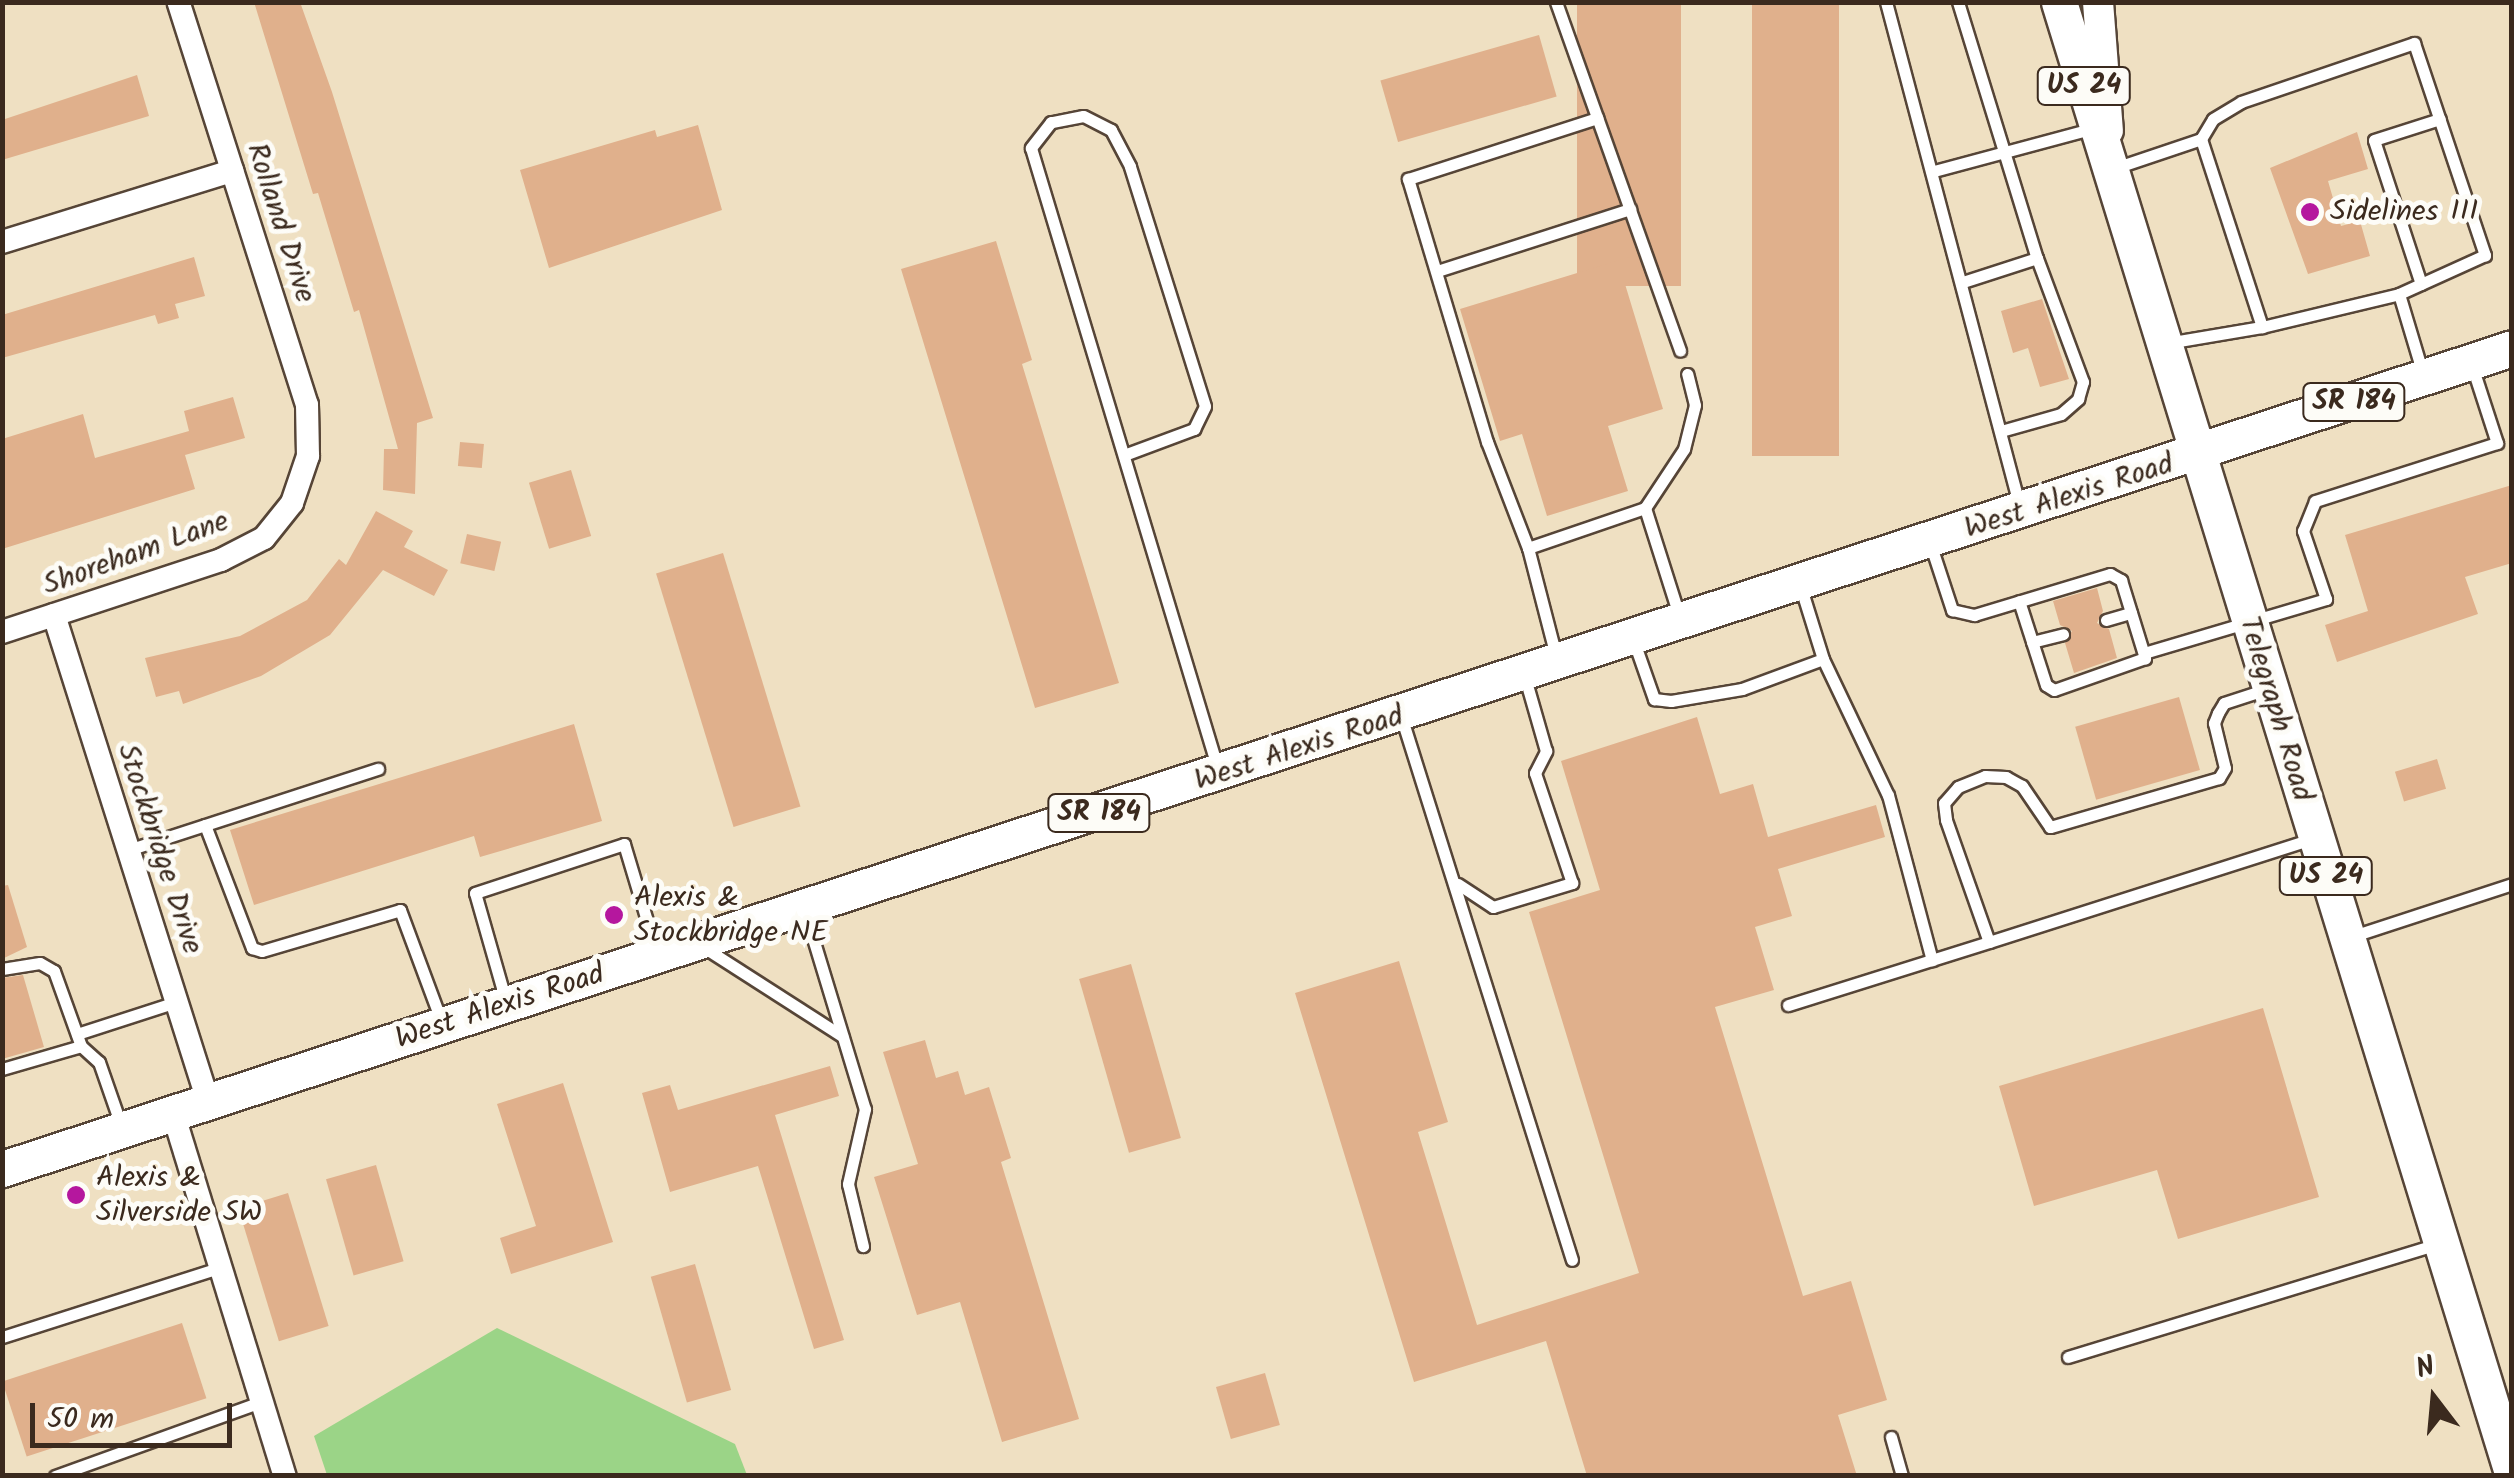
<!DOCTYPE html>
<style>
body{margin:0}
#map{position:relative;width:2514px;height:1478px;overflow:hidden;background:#efe0c2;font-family:Kalam,sans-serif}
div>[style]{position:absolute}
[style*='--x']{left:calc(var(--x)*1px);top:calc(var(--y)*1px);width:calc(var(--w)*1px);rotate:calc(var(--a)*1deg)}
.green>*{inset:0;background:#9bd487}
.building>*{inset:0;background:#e0b08c;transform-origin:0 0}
.roads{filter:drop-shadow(2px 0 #564537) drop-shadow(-2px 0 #564537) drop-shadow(0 2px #564537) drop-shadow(0 -2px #564537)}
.lane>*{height:11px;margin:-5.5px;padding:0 5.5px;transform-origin:5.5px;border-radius:5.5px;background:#fff}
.street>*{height:22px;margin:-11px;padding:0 11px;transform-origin:11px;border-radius:11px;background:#fff}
.secondary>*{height:30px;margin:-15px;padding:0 15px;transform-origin:15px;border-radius:15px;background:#fff}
.primary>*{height:35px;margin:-17.5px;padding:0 17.5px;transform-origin:17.5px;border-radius:17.5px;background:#fff}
.dots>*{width:28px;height:28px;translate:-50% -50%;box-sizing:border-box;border:5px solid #fdfcf7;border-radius:50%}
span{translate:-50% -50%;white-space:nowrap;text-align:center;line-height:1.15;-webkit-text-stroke:10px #fdfcf7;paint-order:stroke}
.shield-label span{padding:2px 8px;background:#fdfcf7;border:2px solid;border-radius:8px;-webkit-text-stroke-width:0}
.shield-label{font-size:28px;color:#3b2a1e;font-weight:700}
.poi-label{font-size:30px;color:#3b2a1e}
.left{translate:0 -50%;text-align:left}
.street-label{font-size:30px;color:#3b2a1e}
.frame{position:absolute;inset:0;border:5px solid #3b2a1e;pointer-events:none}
.north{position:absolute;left:2384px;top:1348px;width:100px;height:100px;-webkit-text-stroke:8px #fdfcf7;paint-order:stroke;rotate:344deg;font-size:28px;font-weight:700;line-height:40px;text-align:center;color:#3b2a1e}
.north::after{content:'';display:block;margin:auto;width:35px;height:45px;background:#3b2a1e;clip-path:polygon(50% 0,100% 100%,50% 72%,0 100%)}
.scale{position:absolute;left:30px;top:1403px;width:202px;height:45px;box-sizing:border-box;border:5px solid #3b2a1e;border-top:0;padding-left:12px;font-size:30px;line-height:35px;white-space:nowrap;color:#3b2a1e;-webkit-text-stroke:8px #fdfcf7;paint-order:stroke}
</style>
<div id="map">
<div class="green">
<div style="clip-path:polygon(497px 1328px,735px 1444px,747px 1475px,327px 1475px,314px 1436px)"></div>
</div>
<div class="building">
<div style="clip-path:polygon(254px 2px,300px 2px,332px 92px,433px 418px,417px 423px,415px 494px,383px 490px,384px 449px,398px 449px,359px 310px,354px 312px,318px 193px,313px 194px)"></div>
<div style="left:1577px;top:2px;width:104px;height:284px"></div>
<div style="left:1752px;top:2px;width:87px;height:454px"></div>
<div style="left:1539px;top:35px;width:64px;height:165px;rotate:74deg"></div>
<div style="clip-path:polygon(137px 75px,149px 116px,2px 160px,2px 120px)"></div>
<div style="clip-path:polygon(698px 125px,722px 210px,549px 268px,520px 170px,655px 130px,657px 137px)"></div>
<div style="clip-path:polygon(2357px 132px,2368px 169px,2328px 181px,2341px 226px,2360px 221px,2370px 256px,2308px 274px,2270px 168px)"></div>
<div style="clip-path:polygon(996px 241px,1032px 360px,1022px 364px,1119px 683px,1035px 708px,901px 269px)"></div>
<div style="clip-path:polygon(1636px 255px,1644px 278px,1625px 284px,1663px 409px,1608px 426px,1628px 491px,1547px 516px,1522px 434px,1500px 441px,1460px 309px)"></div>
<div style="clip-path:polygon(194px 257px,205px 296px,175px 304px,179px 318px,158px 324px,155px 315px,2px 358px,2px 315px)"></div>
<div style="clip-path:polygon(2042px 299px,2069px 379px,2040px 387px,2028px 348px,2013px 353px,2001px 311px)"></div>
<div style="clip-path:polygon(233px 397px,245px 438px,185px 455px,195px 489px,2px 549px,2px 439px,83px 414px,95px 458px,189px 431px,184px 411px)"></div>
<div style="left:460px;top:442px;width:24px;height:24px;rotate:5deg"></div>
<div style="left:571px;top:470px;width:69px;height:44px;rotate:73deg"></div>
<div style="clip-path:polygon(2512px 485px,2512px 563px,2465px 577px,2478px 614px,2337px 662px,2325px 625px,2368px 611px,2345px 535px)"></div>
<div style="clip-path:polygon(376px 511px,413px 531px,404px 547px,448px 570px,434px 596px,383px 570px,330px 635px,261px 676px,183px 704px,179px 691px,156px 697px,145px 658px,240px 636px,307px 600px,339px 559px,346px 565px)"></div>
<div style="left:467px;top:534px;width:35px;height:30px;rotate:13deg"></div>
<div style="left:723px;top:553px;width:265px;height:70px;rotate:73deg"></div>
<div style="clip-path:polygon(2097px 588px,2103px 611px,2097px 623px,2109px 629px,2117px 658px,2074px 673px,2065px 643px,2072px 631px,2060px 625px,2053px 601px)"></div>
<div style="left:2179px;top:697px;width:76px;height:108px;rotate:74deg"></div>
<div style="clip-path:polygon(1697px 717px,1720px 794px,1753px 784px,1768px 837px,1876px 805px,1885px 837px,1778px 869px,1792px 916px,1755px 927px,1774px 990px,1715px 1007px,1803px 1296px,1851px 1281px,1887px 1400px,1838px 1415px,1857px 1476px,1587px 1476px,1546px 1341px,1414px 1382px,1295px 993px,1399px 961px,1448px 1122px,1418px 1132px,1477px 1325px,1639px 1273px,1529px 912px,1600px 890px,1561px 761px)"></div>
<div style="clip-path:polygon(574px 724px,602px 821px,480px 857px,474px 836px,254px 905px,230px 830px)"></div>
<div style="left:2437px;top:759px;width:31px;height:44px;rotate:73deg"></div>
<div style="clip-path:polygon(8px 885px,27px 947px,2px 959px,2px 886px)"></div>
<div style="left:1131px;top:964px;width:181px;height:54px;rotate:74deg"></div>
<div style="clip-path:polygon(23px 975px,44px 1047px,2px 1059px,2px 978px)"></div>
<div style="clip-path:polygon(2263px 1008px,2319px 1197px,2178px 1239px,2157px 1170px,2034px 1206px,1999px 1086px)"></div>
<div style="clip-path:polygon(925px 1040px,936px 1078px,958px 1071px,965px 1095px,989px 1087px,1011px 1158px,1001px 1162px,1079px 1419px,1002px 1442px,960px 1302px,917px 1315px,874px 1177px,918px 1164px,883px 1052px)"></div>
<div style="clip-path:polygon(830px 1066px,839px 1096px,775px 1115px,844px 1340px,814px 1349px,758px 1166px,670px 1192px,642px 1093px,670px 1085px,678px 1110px)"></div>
<div style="clip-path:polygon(563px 1083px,613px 1242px,511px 1274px,500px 1238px,536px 1226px,497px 1104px)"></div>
<div style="left:376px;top:1165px;width:100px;height:52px;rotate:74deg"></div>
<div style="left:288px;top:1193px;width:139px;height:52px;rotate:73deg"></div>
<div style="left:695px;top:1264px;width:131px;height:46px;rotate:74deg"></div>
<div style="left:182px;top:1323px;width:79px;height:189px;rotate:72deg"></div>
<div style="left:1265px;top:1373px;width:54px;height:51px;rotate:74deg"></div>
</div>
<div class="roads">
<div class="lane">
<div style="--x:1556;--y:2;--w:370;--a:70.4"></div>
<div style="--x:1886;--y:2;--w:519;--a:75.16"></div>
<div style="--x:1958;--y:2;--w:268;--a:72.9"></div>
<div style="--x:2037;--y:258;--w:78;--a:162"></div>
<div style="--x:2201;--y:139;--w:198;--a:72"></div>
<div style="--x:2262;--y:327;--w:141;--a:-13.5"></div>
<div style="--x:2115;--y:168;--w:91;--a:-18.6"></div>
<div style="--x:2201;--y:139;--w:23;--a:-59"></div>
<div style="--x:2213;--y:119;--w:33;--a:-31"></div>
<div style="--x:2241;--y:102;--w:183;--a:-18.8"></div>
<div style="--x:2414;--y:43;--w:224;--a:71.5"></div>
<div style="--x:2485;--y:255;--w:94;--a:155.6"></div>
<div style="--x:2399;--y:294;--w:84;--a:73.3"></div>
<div style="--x:1934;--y:171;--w:166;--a:-15"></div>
<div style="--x:1437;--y:271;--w:203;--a:-17.8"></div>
<div style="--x:2421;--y:284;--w:151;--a:-108.1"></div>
<div style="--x:2374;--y:140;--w:69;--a:-17.7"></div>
<div style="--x:2167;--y:343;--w:96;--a:-9.6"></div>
<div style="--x:2001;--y:431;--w:62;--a:-15.8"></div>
<div style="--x:2061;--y:414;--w:23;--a:-41"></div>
<div style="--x:2078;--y:399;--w:18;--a:-74"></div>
<div style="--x:2083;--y:382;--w:132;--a:-110.4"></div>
<div style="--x:1124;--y:455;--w:75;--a:-20.4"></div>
<div style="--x:1194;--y:429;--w:25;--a:-64"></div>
<div style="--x:1205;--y:406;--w:251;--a:-107.4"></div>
<div style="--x:1130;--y:166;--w:41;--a:-117.8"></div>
<div style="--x:1111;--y:130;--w:31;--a:-153"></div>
<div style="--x:1083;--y:116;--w:33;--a:169"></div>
<div style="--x:1051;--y:122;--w:33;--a:128"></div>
<div style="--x:1031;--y:148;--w:645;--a:73.25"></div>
<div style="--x:1645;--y:508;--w:71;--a:-56.5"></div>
<div style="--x:1684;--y:449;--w:45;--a:-76"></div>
<div style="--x:1695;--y:405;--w:32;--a:-104"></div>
<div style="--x:1930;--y:543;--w:71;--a:71.8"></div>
<div style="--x:1952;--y:610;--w:23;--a:13"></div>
<div style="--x:1974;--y:615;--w:142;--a:-16.8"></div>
<div style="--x:2110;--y:574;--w:13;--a:29"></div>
<div style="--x:2121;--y:580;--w:82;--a:72.9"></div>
<div style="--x:2145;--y:658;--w:96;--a:160.6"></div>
<div style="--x:2054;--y:690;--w:9;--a:-148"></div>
<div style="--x:2046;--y:685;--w:88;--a:-107.8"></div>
<div style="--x:1528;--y:548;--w:114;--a:-111.1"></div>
<div style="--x:1487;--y:442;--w:275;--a:-106.7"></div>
<div style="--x:1408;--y:179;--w:199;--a:-17.9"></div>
<div style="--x:1800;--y:585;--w:77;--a:72.7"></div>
<div style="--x:1823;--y:659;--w:151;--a:64.5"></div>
<div style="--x:1888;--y:795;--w:171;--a:75.1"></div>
<div style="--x:2106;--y:620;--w:26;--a:-16"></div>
<div style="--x:1633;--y:639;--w:64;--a:70.7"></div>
<div style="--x:1654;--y:699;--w:17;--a:7"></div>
<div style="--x:1671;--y:701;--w:72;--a:-9.6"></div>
<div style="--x:1742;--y:689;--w:86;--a:-20.3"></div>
<div style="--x:2032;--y:642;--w:32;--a:-14"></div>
<div style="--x:2144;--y:653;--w:190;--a:-16.5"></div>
<div style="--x:2326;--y:599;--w:72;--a:-108.7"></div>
<div style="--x:2303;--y:531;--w:32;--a:-68"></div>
<div style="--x:2315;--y:501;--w:191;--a:-17.7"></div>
<div style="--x:2497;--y:443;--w:81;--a:-108"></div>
<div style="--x:1556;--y:656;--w:112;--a:-104.5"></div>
<div style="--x:1528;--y:548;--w:124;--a:-18.9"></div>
<div style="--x:1645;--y:508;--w:112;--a:72.4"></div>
<div style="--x:2264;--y:690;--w:42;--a:162"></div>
<div style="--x:2224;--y:703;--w:12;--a:121"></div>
<div style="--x:2218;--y:713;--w:11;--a:112"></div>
<div style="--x:2214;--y:723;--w:46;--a:76.3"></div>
<div style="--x:2225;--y:768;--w:12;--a:121"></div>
<div style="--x:2219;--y:778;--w:176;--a:163.8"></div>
<div style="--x:2050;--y:827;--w:50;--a:-124.3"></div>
<div style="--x:2022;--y:786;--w:18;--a:-151"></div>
<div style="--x:2006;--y:777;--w:21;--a:-177"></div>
<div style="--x:1985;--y:776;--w:29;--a:158"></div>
<div style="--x:1958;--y:787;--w:21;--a:131"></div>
<div style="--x:1944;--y:803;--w:17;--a:83"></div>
<div style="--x:1946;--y:820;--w:129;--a:70.6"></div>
<div style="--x:1989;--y:942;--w:341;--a:-17.7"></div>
<div style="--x:1401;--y:716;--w:570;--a:72.55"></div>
<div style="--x:205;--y:825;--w:132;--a:69.1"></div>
<div style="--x:252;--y:948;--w:10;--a:17"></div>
<div style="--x:262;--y:951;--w:144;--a:-16.5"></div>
<div style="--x:400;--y:910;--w:117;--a:69.6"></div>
<div style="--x:128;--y:850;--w:263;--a:-18"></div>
<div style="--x:1458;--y:884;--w:42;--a:33.3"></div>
<div style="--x:1493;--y:907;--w:83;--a:-16.9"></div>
<div style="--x:1572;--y:883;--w:116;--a:-108.6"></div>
<div style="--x:1535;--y:773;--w:25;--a:-63"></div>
<div style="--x:1546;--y:751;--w:76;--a:-106"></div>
<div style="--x:805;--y:912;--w:206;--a:73.1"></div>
<div style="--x:865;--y:1109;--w:77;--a:102.8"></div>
<div style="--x:848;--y:1184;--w:64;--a:76.4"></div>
<div style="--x:2350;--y:937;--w:170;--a:-18.1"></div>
<div style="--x:705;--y:948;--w:163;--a:32.7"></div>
<div style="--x:2;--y:969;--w:38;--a:-9"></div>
<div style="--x:40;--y:963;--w:16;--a:30"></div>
<div style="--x:54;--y:971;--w:80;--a:70.2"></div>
<div style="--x:505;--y:998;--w:109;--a:-105.9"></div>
<div style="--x:475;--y:893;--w:157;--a:-18.2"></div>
<div style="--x:624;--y:844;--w:112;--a:73.3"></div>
<div style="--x:1788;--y:1005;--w:211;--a:-17.4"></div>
<div style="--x:77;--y:1034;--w:104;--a:-17.9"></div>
<div style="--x:2;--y:1069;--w:82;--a:-16.2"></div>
<div style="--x:81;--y:1046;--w:24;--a:42"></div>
<div style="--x:99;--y:1062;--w:70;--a:70.8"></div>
<div style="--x:2;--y:1337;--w:230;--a:-17.7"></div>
<div style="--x:2068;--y:1357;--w:386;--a:-17"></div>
<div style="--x:1891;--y:1437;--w:41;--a:74.2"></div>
<div style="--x:55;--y:1476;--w:221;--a:-19.8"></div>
</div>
<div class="street">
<div style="--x:2;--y:242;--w:241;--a:-17.2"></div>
<div style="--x:54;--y:615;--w:510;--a:72.42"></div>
<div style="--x:2;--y:632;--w:231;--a:-18.2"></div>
<div style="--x:221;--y:560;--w:48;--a:-27.1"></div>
<div style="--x:264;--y:538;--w:45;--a:-51.3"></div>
<div style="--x:292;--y:503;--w:50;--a:-71.2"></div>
<div style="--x:308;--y:456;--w:51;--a:-91.1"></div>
<div style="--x:307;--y:405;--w:423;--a:-107.7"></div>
<div style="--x:173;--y:1113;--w:380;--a:72.9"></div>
</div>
<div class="secondary">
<div style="--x:2098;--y:2;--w:129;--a:85.6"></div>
</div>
<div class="primary">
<div style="--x:2059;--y:2;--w:1539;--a:72.88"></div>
<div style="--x:2;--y:1169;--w:2641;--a:-18.11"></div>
</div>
</div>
<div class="dots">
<div style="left:2310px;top:212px;background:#b5179e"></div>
<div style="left:614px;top:915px;background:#b5179e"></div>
<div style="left:76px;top:1195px;background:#b5179e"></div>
</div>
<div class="shield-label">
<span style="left:2084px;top:86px">US 24</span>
<span style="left:2354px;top:402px">SR 184</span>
<span style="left:1099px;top:813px">SR 184</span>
<span style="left:2326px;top:876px">US 24</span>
</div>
<div class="poi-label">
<span class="left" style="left:2330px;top:212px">Sidelines III</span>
<span class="left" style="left:634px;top:915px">Alexis &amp;<br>Stockbridge NE</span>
<span class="left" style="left:96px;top:1195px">Alexis &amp;<br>Silverside SW</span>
</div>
<div class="street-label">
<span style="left:280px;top:223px;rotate:72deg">Rolland Drive</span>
<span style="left:2069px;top:497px;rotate:-18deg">West Alexis Road</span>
<span style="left:136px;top:554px;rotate:-20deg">Shoreham Lane</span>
<span style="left:2275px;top:709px;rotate:73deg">Telegraph Road</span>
<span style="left:1299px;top:749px;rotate:-18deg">West Alexis Road</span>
<span style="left:159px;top:849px;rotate:72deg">Stockbridge Drive</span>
<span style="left:500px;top:1007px;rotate:-18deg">West Alexis Road</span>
</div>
<div class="frame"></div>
<div class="north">N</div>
<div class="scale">50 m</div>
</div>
